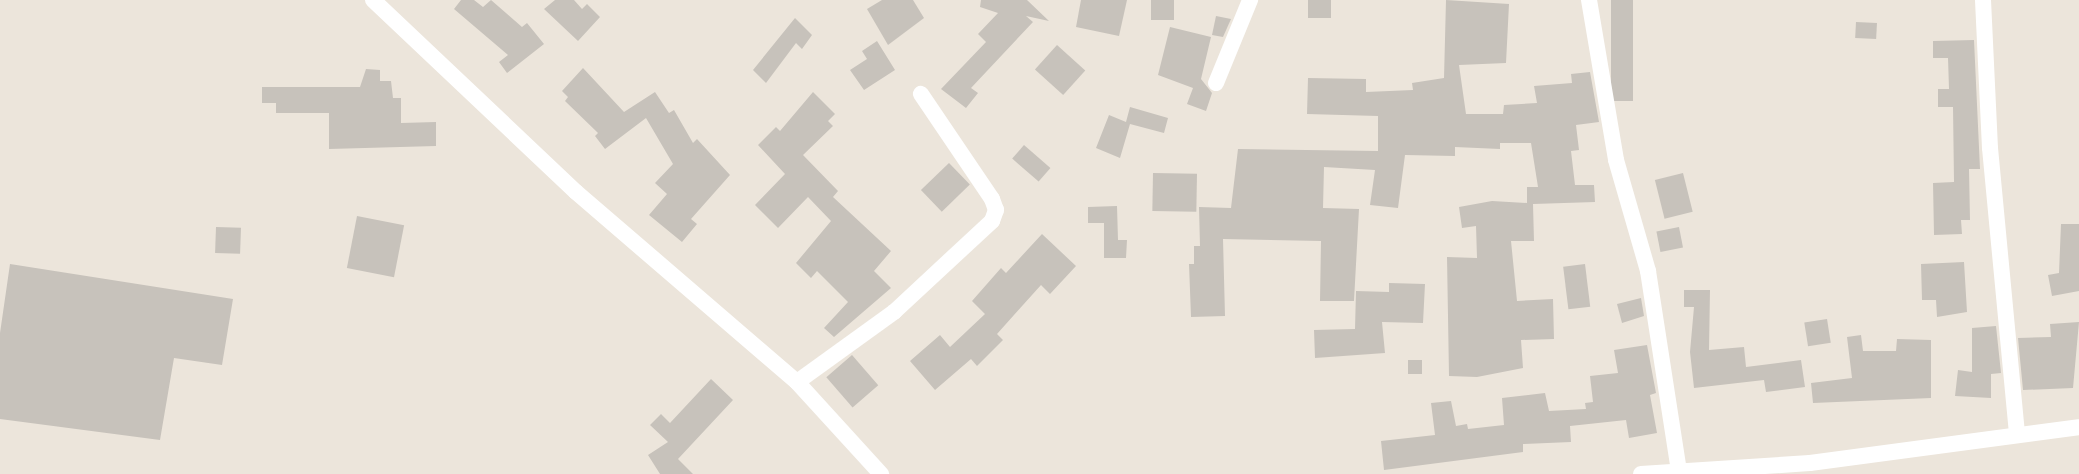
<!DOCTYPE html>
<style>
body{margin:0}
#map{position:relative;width:2079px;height:474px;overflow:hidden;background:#ece5db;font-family:"IBM Plex Sans",sans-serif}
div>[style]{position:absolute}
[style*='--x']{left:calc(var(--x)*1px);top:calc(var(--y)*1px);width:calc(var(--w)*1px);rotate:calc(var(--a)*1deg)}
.building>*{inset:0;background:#c7c2bb;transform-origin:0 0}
.street>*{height:16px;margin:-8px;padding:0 8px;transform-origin:8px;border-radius:8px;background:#fff}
span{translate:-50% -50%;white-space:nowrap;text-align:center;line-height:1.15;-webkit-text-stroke:4.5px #fff;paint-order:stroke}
</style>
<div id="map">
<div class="building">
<div style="clip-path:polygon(461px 0,474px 0,483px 7px,491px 0,522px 27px,527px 23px,544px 44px,507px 73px,499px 62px,508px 55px,454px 9px)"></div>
<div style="clip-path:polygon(555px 0,574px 0,582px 9px,587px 4px,600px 17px,578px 41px,544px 9px)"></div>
<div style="clip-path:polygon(882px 0,913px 0,924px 18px,888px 45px,867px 9px)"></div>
<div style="clip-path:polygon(981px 0,1027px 0,1049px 21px,1026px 16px,1033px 22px,971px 88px,978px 93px,966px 108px,941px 89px,986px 42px,978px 34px,998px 13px,980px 7px)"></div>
<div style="clip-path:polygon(1081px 0,1127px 0,1119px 36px,1076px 27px)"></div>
<div style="left:1151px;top:0;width:23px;height:20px"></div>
<div style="left:1308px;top:0;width:23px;height:18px"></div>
<div style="clip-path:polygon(1446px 0,1509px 4px,1506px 63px,1459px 65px,1466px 114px,1503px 114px,1504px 105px,1537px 103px,1534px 86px,1572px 83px,1571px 74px,1590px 72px,1599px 122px,1576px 125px,1579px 150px,1571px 151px,1575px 185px,1594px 185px,1595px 202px,1533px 204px,1534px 241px,1511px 241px,1517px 301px,1553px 299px,1554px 339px,1521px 340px,1523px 368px,1477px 377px,1449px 376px,1447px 257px,1477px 258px,1476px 226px,1462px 228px,1459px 207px,1492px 201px,1527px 203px,1527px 187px,1538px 187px,1531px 143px,1500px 143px,1500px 149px,1455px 147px,1455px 156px,1405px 155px,1398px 208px,1370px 205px,1375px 170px,1324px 167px,1323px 208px,1359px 209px,1354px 301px,1320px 301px,1321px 241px,1223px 239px,1225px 316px,1191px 317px,1189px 264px,1194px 264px,1194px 246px,1200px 246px,1199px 207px,1231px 208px,1238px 149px,1378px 151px,1378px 116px,1307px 114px,1308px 78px,1366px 79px,1366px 92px,1413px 90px,1412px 83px,1444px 78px)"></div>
<div style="left:1611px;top:0;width:22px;height:101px"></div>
<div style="clip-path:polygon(1216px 16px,1231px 19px,1223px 37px,1212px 35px)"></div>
<div style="clip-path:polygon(795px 18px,812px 35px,802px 49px,796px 43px,766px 83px,753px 70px)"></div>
<div style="left:1856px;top:22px;width:21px;height:16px;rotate:3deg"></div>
<div style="clip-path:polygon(1170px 27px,1211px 37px,1201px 79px,1212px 93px,1206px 111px,1187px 104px,1193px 88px,1158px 75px)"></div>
<div style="clip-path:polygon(1974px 40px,1980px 169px,1969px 169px,1970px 220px,1961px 220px,1962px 234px,1934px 235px,1933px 183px,1954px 182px,1953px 107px,1938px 107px,1938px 89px,1949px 89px,1948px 58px,1933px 58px,1933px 41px)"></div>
<div style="clip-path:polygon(877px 41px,895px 70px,864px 90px,850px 70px,867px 59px,862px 51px)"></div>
<div style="left:1057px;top:45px;width:38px;height:33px;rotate:42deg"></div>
<div style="clip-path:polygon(583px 68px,624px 112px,655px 92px,669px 113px,674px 110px,693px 143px,697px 139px,730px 175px,691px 219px,697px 224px,682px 242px,649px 215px,667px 194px,655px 183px,673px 164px,646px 118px,605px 149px,595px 136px,598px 133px,565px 101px,568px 97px,562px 91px)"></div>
<div style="clip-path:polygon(366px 69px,380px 70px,380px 81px,391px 81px,393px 98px,401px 98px,401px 123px,436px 122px,436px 146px,329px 149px,329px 113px,276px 113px,276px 103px,262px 103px,262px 87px,360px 87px)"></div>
<div style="clip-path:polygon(813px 92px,835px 114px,828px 121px,833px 126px,803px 155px,838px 191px,833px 197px,891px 251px,874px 271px,891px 288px,834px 337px,824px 328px,848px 302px,817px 271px,811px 278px,796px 263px,831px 221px,808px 197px,778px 228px,755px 205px,785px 174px,758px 145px,776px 127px,780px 131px)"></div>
<div style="clip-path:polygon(1130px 107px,1168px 118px,1164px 133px,1130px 124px,1120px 158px,1096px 148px,1109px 115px,1126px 122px)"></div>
<div style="left:1024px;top:145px;width:35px;height:18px;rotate:41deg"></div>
<div style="left:949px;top:163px;width:30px;height:39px;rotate:46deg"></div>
<div style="left:1153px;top:173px;width:44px;height:38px;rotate:1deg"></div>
<div style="left:1683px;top:173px;width:40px;height:29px;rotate:76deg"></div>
<div style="clip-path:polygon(1117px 206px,1118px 240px,1127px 240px,1126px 258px,1104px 258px,1104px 223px,1088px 223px,1088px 207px)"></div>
<div style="left:357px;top:216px;width:48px;height:53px;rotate:11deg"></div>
<div style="clip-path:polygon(2061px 224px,2079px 224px,2079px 291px,2052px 296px,2048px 275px,2059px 273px)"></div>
<div style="left:216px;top:227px;width:25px;height:26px;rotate:2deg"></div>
<div style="left:1679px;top:227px;width:21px;height:23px;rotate:79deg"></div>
<div style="clip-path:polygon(1042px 234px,1076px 266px,1050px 294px,1041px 285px,997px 334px,1003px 340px,977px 366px,971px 359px,935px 390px,910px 361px,940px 335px,950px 347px,985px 314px,972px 301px,1001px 268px,1006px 273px)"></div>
<div style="clip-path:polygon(1964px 262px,1967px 312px,1937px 317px,1936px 300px,1922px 300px,1921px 264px)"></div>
<div style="clip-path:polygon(10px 264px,233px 299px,222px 365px,174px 358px,160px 440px,0 419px,0 333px)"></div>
<div style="left:1585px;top:264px;width:43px;height:22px;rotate:83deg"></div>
<div style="clip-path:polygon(1389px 283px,1425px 284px,1423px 323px,1382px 322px,1385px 353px,1315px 358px,1314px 330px,1355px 329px,1356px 291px,1389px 292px)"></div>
<div style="clip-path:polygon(1684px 290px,1710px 290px,1709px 350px,1744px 347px,1746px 367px,1801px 360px,1805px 387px,1766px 392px,1764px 380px,1694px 388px,1690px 352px,1694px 307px,1684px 307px)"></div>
<div style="clip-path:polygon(1641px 298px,1644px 316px,1622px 323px,1617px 304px)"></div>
<div style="left:1827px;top:319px;width:24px;height:23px;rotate:81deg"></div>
<div style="clip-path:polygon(2079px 322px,2073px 388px,2023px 390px,2018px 338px,2051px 337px,2050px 324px)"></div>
<div style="clip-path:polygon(1996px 326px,2001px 373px,1991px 374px,1991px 398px,1955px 396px,1958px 370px,1972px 372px,1972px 328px)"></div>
<div style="clip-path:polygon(1861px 335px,1863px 351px,1896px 351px,1897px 339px,1931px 340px,1931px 398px,1813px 403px,1811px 383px,1852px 378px,1847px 337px)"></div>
<div style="clip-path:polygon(1647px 345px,1656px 393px,1650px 395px,1657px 433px,1629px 438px,1626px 420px,1570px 426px,1571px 442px,1523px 444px,1523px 452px,1384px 470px,1381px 441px,1435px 435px,1431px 403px,1451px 401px,1456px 426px,1467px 424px,1468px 429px,1504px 425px,1502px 398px,1545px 393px,1549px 411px,1586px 409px,1585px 403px,1593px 402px,1590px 376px,1618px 373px,1614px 350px)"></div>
<div style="left:852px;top:355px;width:40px;height:34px;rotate:49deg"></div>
<div style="left:1408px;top:360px;width:14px;height:14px"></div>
<div style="clip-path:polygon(711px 379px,733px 400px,678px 459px,693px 474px,660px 474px,648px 455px,668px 442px,650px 425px,661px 414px,670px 423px)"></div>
</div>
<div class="street">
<div style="--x:373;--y:0;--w:279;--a:43.4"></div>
<div style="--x:576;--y:192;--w:291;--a:40.7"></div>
<div style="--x:797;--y:382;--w:125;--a:47.6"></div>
<div style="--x:1589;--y:0;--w:162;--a:80.4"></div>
<div style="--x:1616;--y:160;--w:116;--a:73.9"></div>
<div style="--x:1648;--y:271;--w:202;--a:81.2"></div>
<div style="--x:1983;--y:0;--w:148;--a:87.3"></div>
<div style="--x:1990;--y:148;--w:288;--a:84.6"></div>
<div style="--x:1216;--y:83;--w:90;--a:-67.7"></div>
<div style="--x:797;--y:382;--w:120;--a:-35.8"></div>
<div style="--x:894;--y:312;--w:134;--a:-42.9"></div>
<div style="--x:992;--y:221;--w:12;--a:-70"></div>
<div style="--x:996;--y:210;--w:12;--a:-110"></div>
<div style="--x:992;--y:199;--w:127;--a:-124.1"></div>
<div style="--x:1641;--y:474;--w:169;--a:-3.7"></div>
<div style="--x:1810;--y:463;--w:271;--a:-7.6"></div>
</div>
</div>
